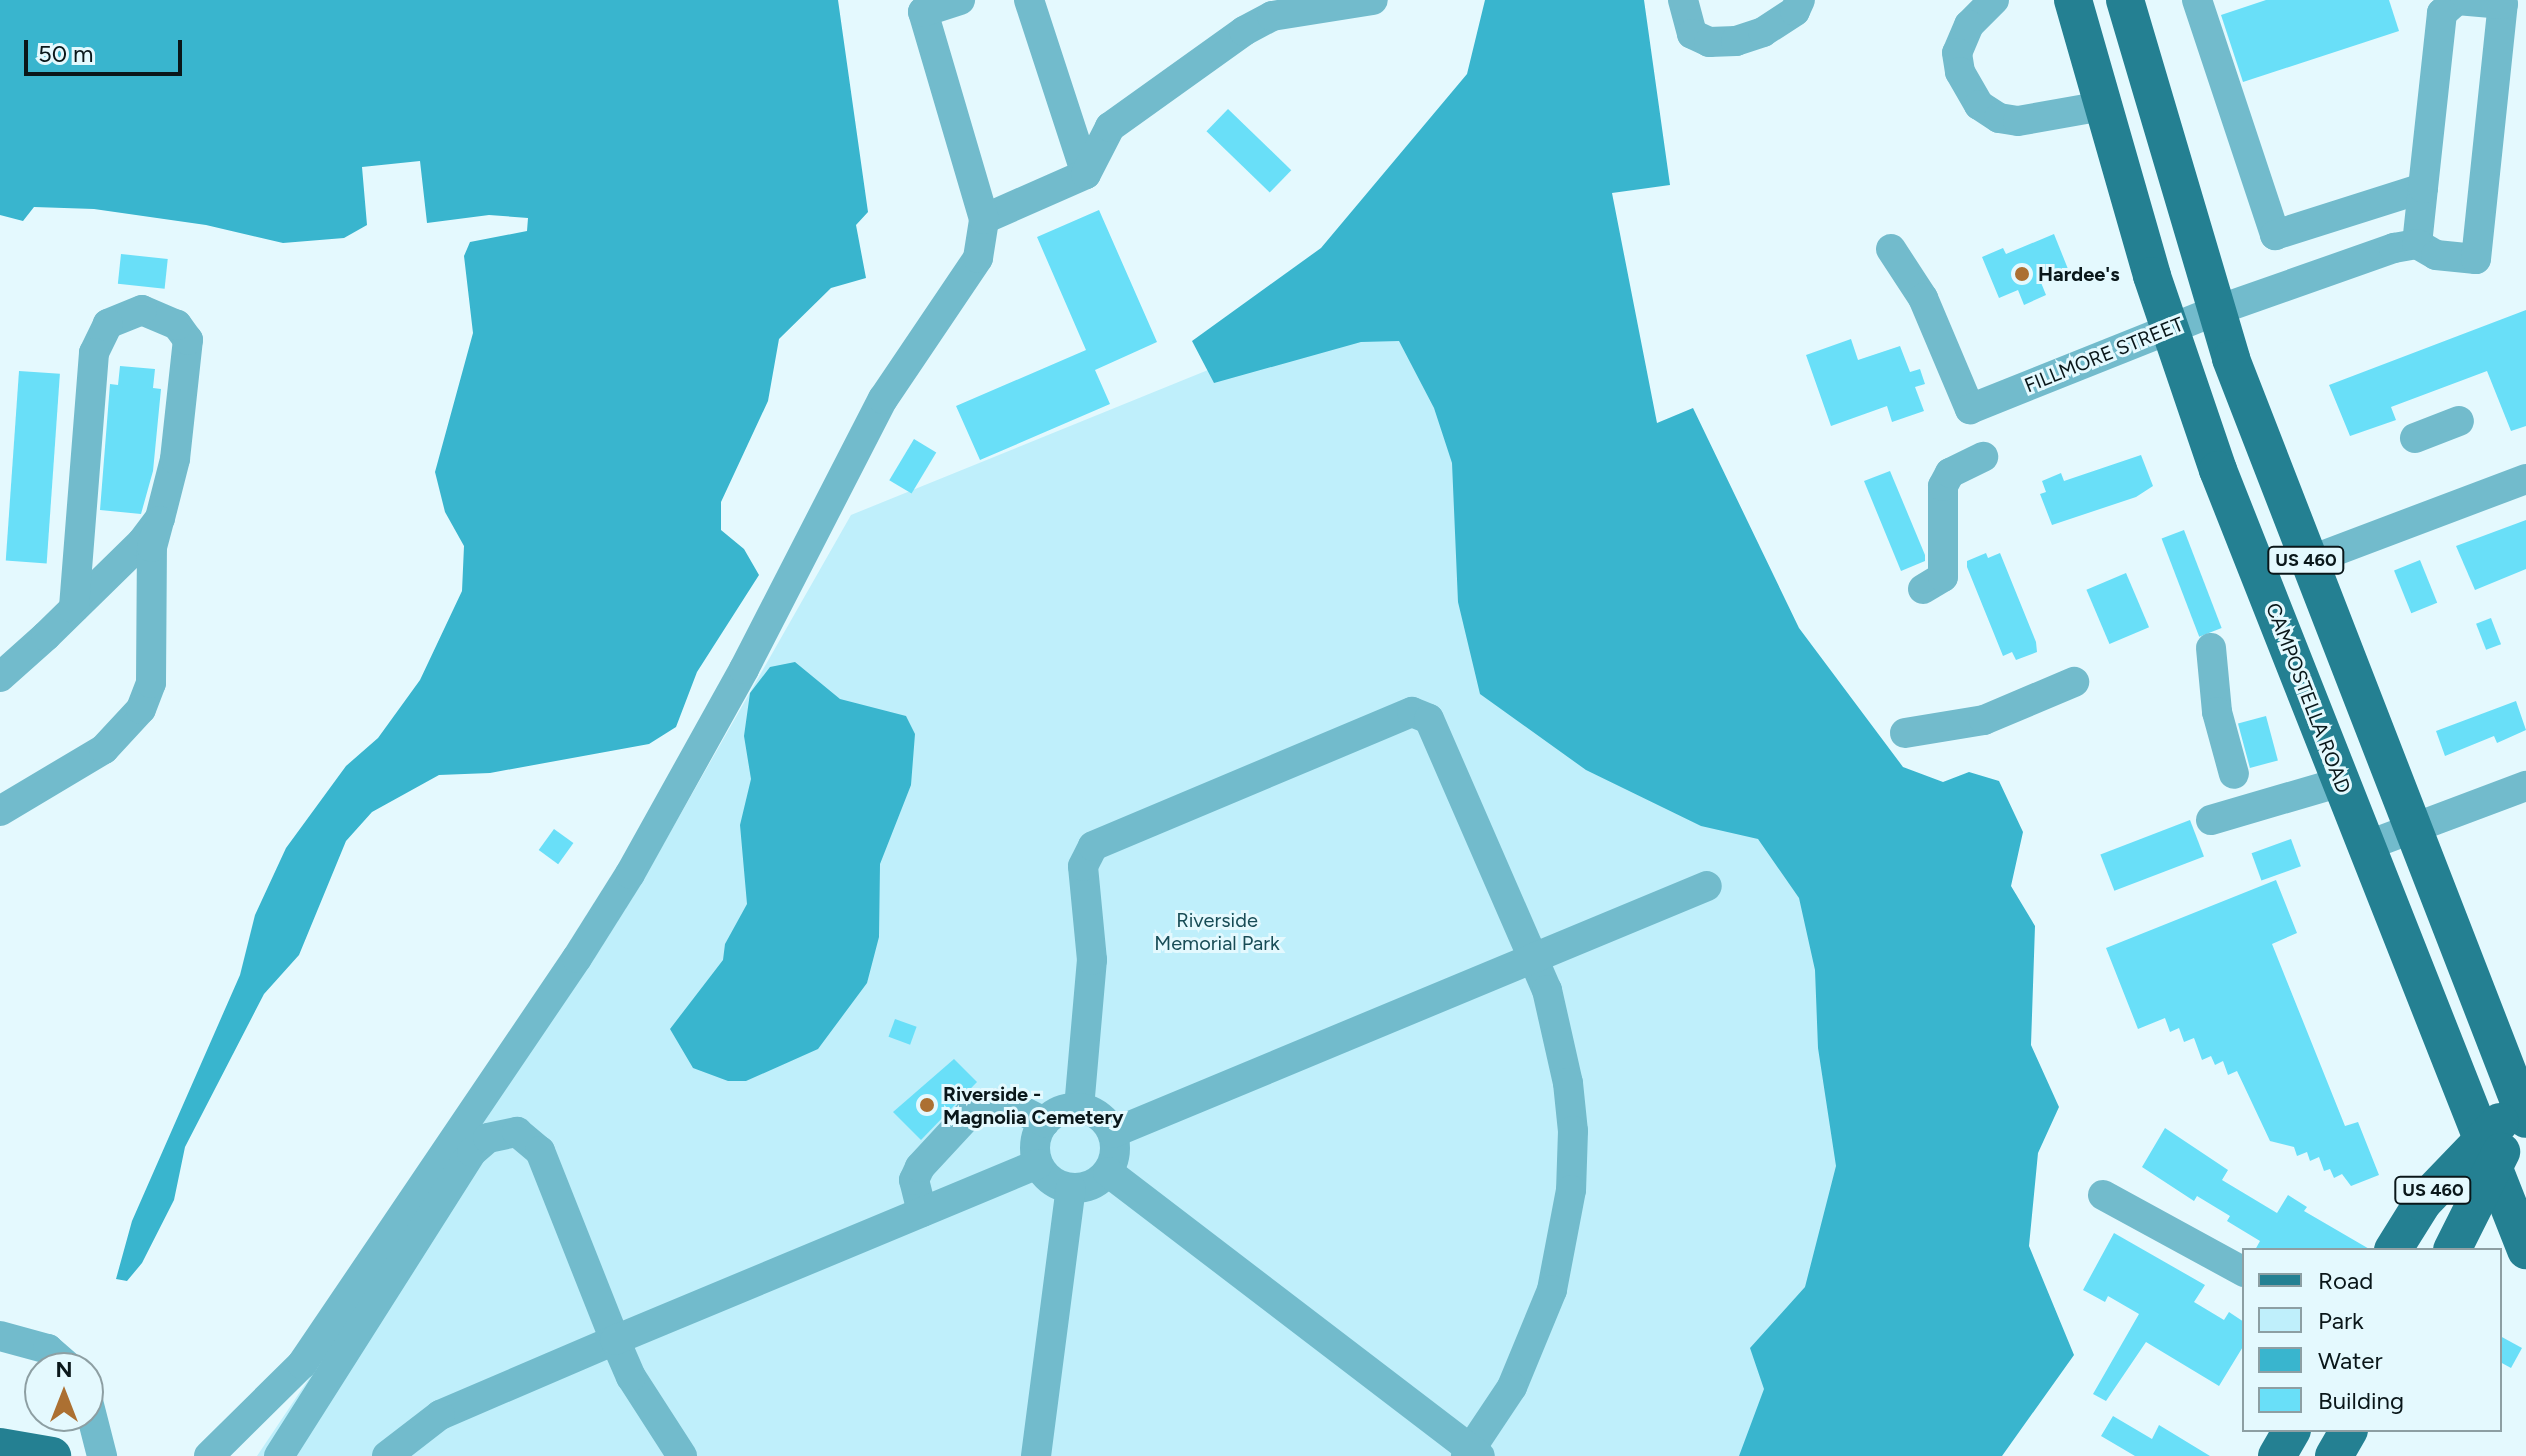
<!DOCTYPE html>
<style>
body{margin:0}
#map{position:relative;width:2526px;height:1456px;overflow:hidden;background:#e4f9fe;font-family:Figtree,sans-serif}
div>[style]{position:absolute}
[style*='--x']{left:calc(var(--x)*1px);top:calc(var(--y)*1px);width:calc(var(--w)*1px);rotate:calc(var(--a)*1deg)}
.green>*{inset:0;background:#bfeffb}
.water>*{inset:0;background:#39b5ce}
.building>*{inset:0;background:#69dff8;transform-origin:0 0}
.minor>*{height:30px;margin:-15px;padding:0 15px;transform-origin:15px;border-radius:15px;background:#72bbcc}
.minor>.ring{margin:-15px;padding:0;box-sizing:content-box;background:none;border:30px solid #72bbcc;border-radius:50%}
.major>*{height:38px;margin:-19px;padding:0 19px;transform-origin:19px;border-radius:19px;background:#248092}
.dots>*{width:22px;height:22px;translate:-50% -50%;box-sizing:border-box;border:4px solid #e4f9fe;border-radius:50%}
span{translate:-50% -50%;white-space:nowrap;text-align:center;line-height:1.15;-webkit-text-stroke:6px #e4f9fe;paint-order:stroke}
.shield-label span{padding:2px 6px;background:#e4f9fe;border:2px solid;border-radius:6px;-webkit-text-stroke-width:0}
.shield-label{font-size:18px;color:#0a171a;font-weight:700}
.poi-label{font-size:20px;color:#0a171a;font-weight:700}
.left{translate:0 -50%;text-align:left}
.street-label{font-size:20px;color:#0a171a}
.park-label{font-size:20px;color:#184c56}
.legend{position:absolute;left:2242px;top:1248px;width:260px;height:184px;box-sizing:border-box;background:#e4f9fe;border:2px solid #8d9fa3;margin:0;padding:10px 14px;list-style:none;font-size:24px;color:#0a171a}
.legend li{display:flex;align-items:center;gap:16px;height:40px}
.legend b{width:40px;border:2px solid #8d9fa3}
.north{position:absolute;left:24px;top:1352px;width:80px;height:80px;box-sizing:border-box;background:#e4f9fe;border:2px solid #8d9fa3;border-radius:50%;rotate:0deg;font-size:22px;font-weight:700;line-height:32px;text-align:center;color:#0a171a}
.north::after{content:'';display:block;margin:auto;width:28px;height:36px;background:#ac7032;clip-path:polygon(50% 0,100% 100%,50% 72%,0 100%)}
.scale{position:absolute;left:24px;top:40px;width:158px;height:36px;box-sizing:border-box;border:4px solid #0a171a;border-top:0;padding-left:10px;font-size:24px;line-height:28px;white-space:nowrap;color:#0a171a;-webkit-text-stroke:6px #e4f9fe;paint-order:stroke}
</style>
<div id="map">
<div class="green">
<div style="clip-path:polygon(1508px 248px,1814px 844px,1854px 1105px,1786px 1456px,257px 1456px,639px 887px,851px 515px)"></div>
</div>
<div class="water">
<div style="clip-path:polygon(0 0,838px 0,868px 212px,856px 225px,866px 278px,831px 288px,779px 339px,768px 401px,721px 502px,721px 530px,744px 549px,759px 575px,697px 672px,676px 727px,649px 744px,490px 773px,439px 775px,372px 812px,346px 841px,299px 955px,264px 994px,185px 1147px,174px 1200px,142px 1263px,127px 1281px,116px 1279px,132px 1221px,240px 975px,255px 915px,286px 848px,346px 766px,378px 738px,420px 680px,462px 591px,464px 546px,445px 512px,435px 472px,473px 333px,464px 256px,470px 242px,527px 231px,528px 218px,489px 215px,427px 223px,420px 161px,362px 167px,367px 225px,344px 238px,283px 243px,206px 225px,94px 209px,34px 207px,23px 221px,0 215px)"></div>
<div style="clip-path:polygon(1485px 0,1644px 0,1670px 185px,1612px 193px,1657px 423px,1693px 408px,1799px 628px,1903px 767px,1943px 782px,1969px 772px,1999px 781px,2023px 832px,2011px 886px,2035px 926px,2031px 1045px,2059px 1107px,2038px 1153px,2029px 1246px,2074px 1355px,2002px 1456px,1739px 1456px,1764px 1389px,1750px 1348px,1805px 1287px,1836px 1166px,1818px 1048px,1815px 970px,1799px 898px,1758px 839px,1701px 826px,1586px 770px,1480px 694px,1458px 602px,1452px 463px,1434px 408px,1399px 341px,1361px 342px,1214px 383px,1192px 341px,1321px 248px,1467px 74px)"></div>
<div style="clip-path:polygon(795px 662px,840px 699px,906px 716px,915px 734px,911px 785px,880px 864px,879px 937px,867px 983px,818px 1049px,746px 1081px,728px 1081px,693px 1068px,670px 1029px,723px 960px,725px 944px,747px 904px,740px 825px,751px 779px,744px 736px,750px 693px,770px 667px)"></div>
</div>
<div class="building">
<div style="clip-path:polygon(2266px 0,2389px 0,2399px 31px,2243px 82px,2221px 15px)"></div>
<div style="left:1228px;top:109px;width:88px;height:31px;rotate:44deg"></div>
<div style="clip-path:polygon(1099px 210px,1157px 342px,1095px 370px,1110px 404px,980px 460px,956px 406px,1086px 350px,1037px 237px)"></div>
<div style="clip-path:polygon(2054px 234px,2068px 269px,2040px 280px,2046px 295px,2024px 305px,2018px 290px,1999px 298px,1982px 257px,2003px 248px,2006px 254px)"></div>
<div style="left:121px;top:254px;width:47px;height:30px;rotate:6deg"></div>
<div style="clip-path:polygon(2526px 310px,2526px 426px,2511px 431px,2487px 371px,2391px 407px,2396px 420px,2350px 436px,2329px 385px)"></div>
<div style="clip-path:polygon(1851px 339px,1858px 360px,1900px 346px,1910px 372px,1920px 369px,1925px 384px,1915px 387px,1924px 411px,1892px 422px,1887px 406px,1831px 426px,1806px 355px)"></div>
<div style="clip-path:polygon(120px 366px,155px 369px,153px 388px,161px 389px,153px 471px,141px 514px,100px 510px,110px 384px,118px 385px)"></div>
<div style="left:19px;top:371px;width:41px;height:190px;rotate:4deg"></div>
<div style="left:914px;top:439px;width:26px;height:48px;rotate:31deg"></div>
<div style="clip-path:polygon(2141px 455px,2153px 486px,2136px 497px,2052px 525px,2040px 494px,2046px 492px,2042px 481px,2061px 473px,2064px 481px)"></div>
<div style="clip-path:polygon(1890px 471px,1925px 555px,1925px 561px,1901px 571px,1864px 481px)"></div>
<div style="clip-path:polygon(2526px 520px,2526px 569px,2475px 590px,2456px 546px)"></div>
<div style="left:2184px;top:530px;width:105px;height:24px;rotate:69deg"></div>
<div style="clip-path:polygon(1986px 553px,1988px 558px,2000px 553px,2036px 642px,2037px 652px,2016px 660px,2012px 652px,2003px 656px,1967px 567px,1967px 561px)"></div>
<div style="left:2420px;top:560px;width:46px;height:28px;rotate:68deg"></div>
<div style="left:2126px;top:573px;width:59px;height:43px;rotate:67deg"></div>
<div style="left:2491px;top:618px;width:28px;height:16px;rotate:69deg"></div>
<div style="clip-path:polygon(2516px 701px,2526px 730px,2497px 743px,2494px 736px,2445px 756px,2436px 731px)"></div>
<div style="left:2266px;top:716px;width:46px;height:29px;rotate:75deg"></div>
<div style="left:2190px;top:820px;width:39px;height:96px;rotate:69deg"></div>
<div style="left:554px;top:829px;width:24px;height:26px;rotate:36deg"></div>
<div style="left:2291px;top:839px;width:29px;height:42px;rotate:70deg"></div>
<div style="clip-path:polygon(2276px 880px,2297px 933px,2272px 944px,2345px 1126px,2358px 1122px,2379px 1175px,2351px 1186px,2342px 1174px,2334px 1178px,2330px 1169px,2324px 1171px,2319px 1157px,2310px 1161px,2307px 1152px,2297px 1156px,2294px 1147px,2270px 1141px,2237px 1071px,2228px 1075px,2223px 1061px,2215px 1065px,2211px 1056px,2202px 1060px,2194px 1038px,2184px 1042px,2179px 1028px,2170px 1032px,2165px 1018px,2138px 1029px,2106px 948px)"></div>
<div style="left:895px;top:1019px;width:23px;height:19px;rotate:20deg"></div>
<div style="clip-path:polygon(954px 1059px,977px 1082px,921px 1140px,893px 1112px)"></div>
<div style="clip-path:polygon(2165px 1128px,2228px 1170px,2222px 1180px,2277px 1213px,2288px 1195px,2307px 1207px,2304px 1211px,2371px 1250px,2255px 1250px,2260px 1241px,2227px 1221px,2230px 1216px,2197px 1196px,2194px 1201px,2142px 1167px)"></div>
<div style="clip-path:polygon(2114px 1233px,2205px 1285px,2194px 1302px,2224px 1320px,2229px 1312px,2244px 1322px,2244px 1345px,2219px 1386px,2146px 1342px,2106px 1401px,2093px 1394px,2139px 1314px,2108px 1296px,2105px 1302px,2083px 1290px)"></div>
<div style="clip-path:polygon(2500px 1336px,2522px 1348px,2511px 1368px,2500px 1362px)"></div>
<div style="clip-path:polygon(2113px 1416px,2152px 1439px,2159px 1425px,2210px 1456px,2135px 1456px,2101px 1436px)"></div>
</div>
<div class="minor">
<div style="--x:1029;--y:0;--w:183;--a:71.9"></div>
<div style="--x:1683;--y:0;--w:35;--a:75"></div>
<div style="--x:1692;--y:34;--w:19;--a:25"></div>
<div style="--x:1709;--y:42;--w:27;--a:-2"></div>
<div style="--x:1736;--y:41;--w:28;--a:-18"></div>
<div style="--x:1763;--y:32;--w:38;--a:-33"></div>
<div style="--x:1795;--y:11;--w:12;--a:-66"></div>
<div style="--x:1994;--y:0;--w:35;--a:135"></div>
<div style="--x:1969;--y:25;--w:30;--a:113"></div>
<div style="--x:1957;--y:53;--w:19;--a:81"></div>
<div style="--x:1960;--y:72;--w:38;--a:60"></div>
<div style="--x:1979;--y:105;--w:24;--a:33"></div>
<div style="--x:1999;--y:118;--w:19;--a:9"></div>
<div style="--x:2018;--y:121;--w:86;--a:-10"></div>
<div style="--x:2197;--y:0;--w:248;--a:71.6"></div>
<div style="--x:2275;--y:235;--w:155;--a:-17.6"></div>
<div style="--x:2423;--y:188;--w:56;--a:96.1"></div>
<div style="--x:984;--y:219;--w:111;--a:-23.8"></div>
<div style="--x:1086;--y:174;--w:53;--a:-62.9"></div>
<div style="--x:1110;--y:127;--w:165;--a:-35.6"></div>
<div style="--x:1244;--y:31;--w:32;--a:-28"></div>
<div style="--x:1272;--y:16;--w:102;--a:-9"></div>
<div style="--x:1891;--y:249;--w:59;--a:56.9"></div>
<div style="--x:1923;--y:298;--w:121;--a:67.1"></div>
<div style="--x:1970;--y:409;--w:264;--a:-21.8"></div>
<div style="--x:2215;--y:311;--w:190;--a:-19.4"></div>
<div style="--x:2394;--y:248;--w:23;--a:-10"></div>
<div style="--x:2417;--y:244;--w:22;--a:30"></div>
<div style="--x:2436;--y:255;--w:40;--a:5.7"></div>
<div style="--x:2476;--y:259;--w:256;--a:-84"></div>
<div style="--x:2503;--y:4;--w:46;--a:-175"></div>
<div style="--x:2457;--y:0;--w:20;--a:139"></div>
<div style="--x:2442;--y:13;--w:176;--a:96.2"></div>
<div style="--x:2415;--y:438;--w:47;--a:-21.1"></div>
<div style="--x:2306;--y:562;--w:235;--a:-20.7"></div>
<div style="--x:1923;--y:589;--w:23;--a:-31"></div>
<div style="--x:1943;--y:577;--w:91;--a:-90"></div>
<div style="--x:1943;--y:486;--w:15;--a:-62"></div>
<div style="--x:1950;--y:473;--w:37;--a:-26"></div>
<div style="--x:2211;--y:648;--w:64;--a:84.6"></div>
<div style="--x:2217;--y:712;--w:64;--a:74.7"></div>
<div style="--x:0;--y:677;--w:62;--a:-41.7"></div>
<div style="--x:46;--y:636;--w:134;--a:-44.4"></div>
<div style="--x:142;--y:542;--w:30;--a:-53"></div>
<div style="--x:160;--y:518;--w:61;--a:-75.7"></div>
<div style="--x:175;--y:459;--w:120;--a:-83.8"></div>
<div style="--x:188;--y:340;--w:19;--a:-126"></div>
<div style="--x:177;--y:325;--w:38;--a:-157"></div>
<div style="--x:142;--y:310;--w:37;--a:158"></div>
<div style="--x:108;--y:324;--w:32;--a:116"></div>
<div style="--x:94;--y:353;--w:256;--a:94.5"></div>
<div style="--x:1905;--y:733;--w:80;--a:-9.3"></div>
<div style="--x:1984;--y:720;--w:98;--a:-22.9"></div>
<div style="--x:0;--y:811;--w:121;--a:-30.8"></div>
<div style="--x:104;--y:749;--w:54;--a:-47.2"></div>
<div style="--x:141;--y:709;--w:28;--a:-69"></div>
<div style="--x:151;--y:683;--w:136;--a:-89.6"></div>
<div style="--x:152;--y:547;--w:27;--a:-75"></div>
<div style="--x:2211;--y:820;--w:135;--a:-16.3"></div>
<div style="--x:2366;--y:846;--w:171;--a:-20.6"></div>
<div style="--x:1079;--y:1108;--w:149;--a:-85"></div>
<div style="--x:1092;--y:960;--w:94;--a:-95.5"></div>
<div style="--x:1083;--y:866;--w:22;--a:-63"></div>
<div style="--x:1093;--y:846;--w:346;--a:-22.8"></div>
<div style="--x:1412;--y:712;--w:18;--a:22"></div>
<div style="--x:1429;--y:719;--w:296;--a:66.5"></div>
<div style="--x:1547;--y:990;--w:95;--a:77.3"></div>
<div style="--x:1568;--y:1083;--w:48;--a:84.1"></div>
<div style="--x:1573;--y:1131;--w:59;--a:91.9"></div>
<div style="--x:1571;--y:1190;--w:102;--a:100.8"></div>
<div style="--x:1552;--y:1290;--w:105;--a:112.4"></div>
<div style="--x:1512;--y:1387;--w:83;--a:123.7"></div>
<div class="ring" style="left:1035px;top:1108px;width:50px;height:50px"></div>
<div style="--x:1113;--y:1133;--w:643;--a:-22.58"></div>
<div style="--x:1108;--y:1172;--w:468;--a:37.4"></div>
<div style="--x:2103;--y:1195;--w:161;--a:28.6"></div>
<div style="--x:922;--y:1212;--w:33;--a:-104"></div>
<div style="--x:914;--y:1180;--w:14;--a:-65"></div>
<div style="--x:920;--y:1167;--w:74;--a:-47.2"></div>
<div style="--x:970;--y:1113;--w:24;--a:-24"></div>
<div style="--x:992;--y:1103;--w:19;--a:6"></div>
<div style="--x:1011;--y:1105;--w:38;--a:27"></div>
<div style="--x:0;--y:1336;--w:50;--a:15.2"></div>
<div style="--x:48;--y:1349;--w:29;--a:41"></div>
<div style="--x:88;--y:1401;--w:57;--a:75.7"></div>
<div style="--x:209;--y:1456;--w:131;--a:-44.7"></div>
<div style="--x:302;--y:1364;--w:490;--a:-55.9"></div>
<div style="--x:577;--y:958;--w:99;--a:-57.8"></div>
<div style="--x:630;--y:874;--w:235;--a:-60.9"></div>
<div style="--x:744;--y:669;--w:304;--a:-62.8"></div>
<div style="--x:883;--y:399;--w:170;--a:-56"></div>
<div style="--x:978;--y:258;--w:39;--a:-81"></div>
<div style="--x:984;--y:219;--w:216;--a:-106.4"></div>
<div style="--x:923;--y:12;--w:39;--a:-18"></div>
<div style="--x:279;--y:1456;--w:360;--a:-57.6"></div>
<div style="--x:472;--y:1152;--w:21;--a:-41"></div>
<div style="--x:488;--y:1138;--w:30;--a:-12"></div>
<div style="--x:517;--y:1132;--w:30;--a:40"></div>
<div style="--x:540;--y:1151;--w:203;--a:68.4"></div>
<div style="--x:615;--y:1340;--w:190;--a:156.8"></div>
<div style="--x:440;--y:1415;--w:67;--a:142.3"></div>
<div style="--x:682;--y:1456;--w:94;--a:-122.8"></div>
<div style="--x:631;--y:1377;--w:40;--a:-113.4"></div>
<div style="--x:615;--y:1340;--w:458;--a:-22.6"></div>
<div style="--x:1036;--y:1456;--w:270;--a:-82.6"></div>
</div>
<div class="major">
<div style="--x:2073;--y:0;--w:287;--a:74"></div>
<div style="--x:2152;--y:276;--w:205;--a:71.2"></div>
<div style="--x:2218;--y:470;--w:839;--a:68.45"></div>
<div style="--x:2125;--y:0;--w:374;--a:73.5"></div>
<div style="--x:2231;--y:359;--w:815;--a:68.79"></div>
<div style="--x:2393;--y:1250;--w:57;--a:-58"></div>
<div style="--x:2423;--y:1202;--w:111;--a:-46.1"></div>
<div style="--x:2452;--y:1250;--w:110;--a:-63.4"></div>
<div style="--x:0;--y:1447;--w:53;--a:9.8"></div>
<div style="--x:2277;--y:1456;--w:30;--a:-60"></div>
<div style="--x:2334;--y:1456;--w:30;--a:-60"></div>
</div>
<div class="dots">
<div style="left:2022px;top:274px;background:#ac7032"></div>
<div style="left:927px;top:1105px;background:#ac7032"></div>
</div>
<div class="shield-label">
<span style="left:2306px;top:560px">US 460</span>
<span style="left:2433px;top:1190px">US 460</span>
</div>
<div class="poi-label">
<span class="left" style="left:2038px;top:274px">Hardee's</span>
<span class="left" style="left:943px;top:1106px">Riverside -<br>Magnolia Cemetery</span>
</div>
<div class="street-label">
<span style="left:2104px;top:355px;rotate:-22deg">FILLMORE STREET</span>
<span style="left:2308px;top:698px;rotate:69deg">CAMPOSTELLA ROAD</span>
</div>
<div class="park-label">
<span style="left:1217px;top:932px">Riverside<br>Memorial Park</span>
</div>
<ul class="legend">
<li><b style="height:10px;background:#248092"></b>Road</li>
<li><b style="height:22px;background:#bfeffb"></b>Park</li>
<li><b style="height:22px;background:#39b5ce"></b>Water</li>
<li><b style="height:22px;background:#69dff8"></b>Building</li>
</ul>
<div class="north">N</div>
<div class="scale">50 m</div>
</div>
